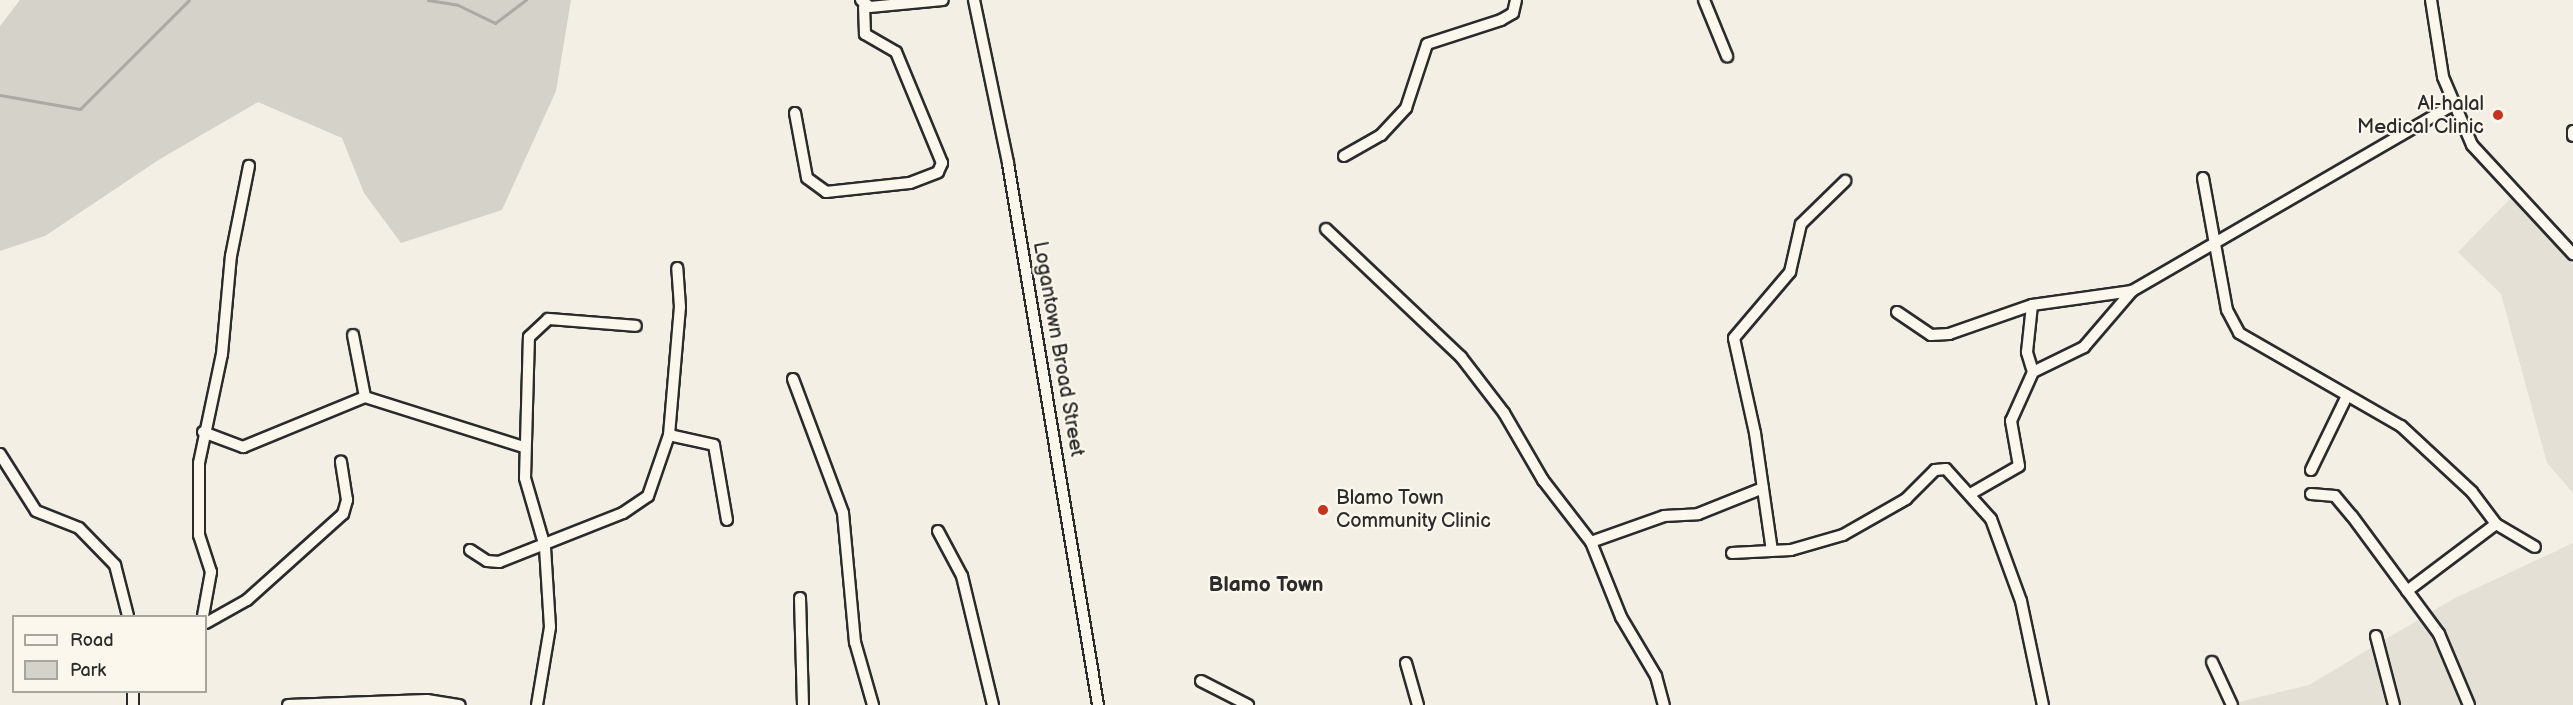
<!DOCTYPE html>
<style>
body{margin:0}
#map{position:relative;width:2573px;height:705px;overflow:hidden;background:#f3efe4;font-family:"Balsamiq Sans",sans-serif}
div>[style]{position:absolute}
[style*='--x']{left:calc(var(--x)*1px);top:calc(var(--y)*1px);width:calc(var(--w)*1px);rotate:calc(var(--a)*1deg)}
.built>*{inset:0;background:#e4e0d6}
.green>*{inset:0;background:#d5d2c9}
.stream>*{height:3px;margin:-1.5px;padding:0 1.5px;transform-origin:1.5px;border-radius:1.5px;background:#aca9a2}
.roads{filter:drop-shadow(2px 0 #2b2b2b) drop-shadow(-2px 0 #2b2b2b) drop-shadow(0 2px #2b2b2b) drop-shadow(0 -2px #2b2b2b)}
.minor>*{height:10px;margin:-5px;padding:0 5px;transform-origin:5px;border-radius:5px;background:#fbf7ec}
.dots>*{width:16px;height:16px;translate:-50% -50%;box-sizing:border-box;border:3px solid #fbf7ec;border-radius:50%}
span{translate:-50% -50%;white-space:nowrap;text-align:center;line-height:1.15;-webkit-text-stroke:4.5px #fbf7ec;paint-order:stroke}
.poi-label{font-size:20px;color:#2b2b2b}
.right{translate:-100% -50%;text-align:right}
.left{translate:0 -50%;text-align:left}
.street-label{font-size:20px;color:#2b2b2b}
.neighbourhood-label{font-size:21px;color:#2b2b2b;font-weight:700}
.legend{position:absolute;left:12px;top:615px;width:195px;height:78px;box-sizing:border-box;background:#fbf7ec;border:2px solid #a8a59f;margin:0;padding:8px 10px;list-style:none;font-size:18px;color:#2b2b2b}
.legend li{display:flex;align-items:center;gap:12px;height:30px}
.legend b{width:30px;border:2px solid #a8a59f}
</style>
<div id="map">
<div class="built">
<div style="clip-path:polygon(2512px 197px,2573px 259px,2573px 493px,2547px 463px,2501px 294px,2458px 252px)"></div>
<div style="clip-path:polygon(2573px 543px,2573px 705px,2227px 705px,2309px 685px,2453px 599px)"></div>
</div>
<div class="green">
<div style="clip-path:polygon(20px 0,571px 0,556px 91px,502px 210px,401px 243px,364px 193px,342px 138px,258px 102px,160px 159px,45px 236px,0 251px,0 26px)"></div>
</div>
<div class="stream">
<div style="--x:428;--y:0;--w:30;--a:9"></div>
<div style="--x:458;--y:5;--w:41;--a:25.9"></div>
<div style="--x:495;--y:23;--w:39;--a:-37"></div>
<div style="--x:0;--y:95;--w:81;--a:9.9"></div>
<div style="--x:80;--y:109;--w:154;--a:-45"></div>
</div>
<div class="roads">
<div class="minor">
<div style="--x:861;--y:0;--w:11;--a:38"></div>
<div style="--x:870;--y:7;--w:73;--a:-5.5"></div>
<div style="--x:974;--y:0;--w:167;--a:78.2"></div>
<div style="--x:1008;--y:163;--w:549;--a:80.57"></div>
<div style="--x:1704;--y:0;--w:61;--a:67.7"></div>
<div style="--x:2431;--y:0;--w:78;--a:81.1"></div>
<div style="--x:2443;--y:77;--w:74;--a:66.9"></div>
<div style="--x:2472;--y:145;--w:149;--a:47.2"></div>
<div style="--x:795;--y:113;--w:66;--a:79.5"></div>
<div style="--x:807;--y:178;--w:24;--a:36"></div>
<div style="--x:826;--y:192;--w:84;--a:-6.1"></div>
<div style="--x:910;--y:183;--w:30;--a:-21"></div>
<div style="--x:938;--y:172;--w:10;--a:-66"></div>
<div style="--x:942;--y:163;--w:120;--a:-112.5"></div>
<div style="--x:896;--y:52;--w:36;--a:-150"></div>
<div style="--x:865;--y:34;--w:27;--a:-92"></div>
<div style="--x:2573;--y:131;--w:5;--a:90"></div>
<div style="--x:1344;--y:156;--w:43;--a:-29.6"></div>
<div style="--x:1381;--y:135;--w:37;--a:-47"></div>
<div style="--x:1406;--y:108;--w:67;--a:-71.8"></div>
<div style="--x:1427;--y:44;--w:78;--a:-18"></div>
<div style="--x:1501;--y:20;--w:14;--a:-30"></div>
<div style="--x:1513;--y:13;--w:13;--a:-77"></div>
<div style="--x:2203;--y:178;--w:134;--a:79.7"></div>
<div style="--x:2227;--y:310;--w:26;--a:62"></div>
<div style="--x:2239;--y:333;--w:187;--a:29.9"></div>
<div style="--x:2401;--y:426;--w:97;--a:42.9"></div>
<div style="--x:2472;--y:492;--w:40;--a:53"></div>
<div style="--x:2496;--y:524;--w:45;--a:30.5"></div>
<div style="--x:1326;--y:229;--w:186;--a:43.5"></div>
<div style="--x:1461;--y:357;--w:71;--a:52.5"></div>
<div style="--x:1504;--y:413;--w:78;--a:59.8"></div>
<div style="--x:1543;--y:480;--w:78;--a:52.3"></div>
<div style="--x:1591;--y:542;--w:81;--a:68.2"></div>
<div style="--x:1621;--y:617;--w:69;--a:59.3"></div>
<div style="--x:1656;--y:676;--w:30;--a:75"></div>
<div style="--x:1897;--y:312;--w:41;--a:34.1"></div>
<div style="--x:1931;--y:335;--w:18;--a:-3"></div>
<div style="--x:1949;--y:334;--w:88;--a:-19.3"></div>
<div style="--x:2032;--y:305;--w:101;--a:-8"></div>
<div style="--x:2132;--y:291;--w:371;--a:-30.1"></div>
<div style="--x:353;--y:335;--w:63;--a:79"></div>
<div style="--x:365;--y:397;--w:167;--a:17.5"></div>
<div style="--x:2033;--y:372;--w:57;--a:-26.1"></div>
<div style="--x:2084;--y:347;--w:74;--a:-49.4"></div>
<div style="--x:793;--y:379;--w:143;--a:69.5"></div>
<div style="--x:843;--y:513;--w:130;--a:84.7"></div>
<div style="--x:855;--y:642;--w:66;--a:74.1"></div>
<div style="--x:203;--y:432;--w:43;--a:20.6"></div>
<div style="--x:243;--y:447;--w:132;--a:-22.3"></div>
<div style="--x:669;--y:435;--w:46;--a:12.5"></div>
<div style="--x:714;--y:445;--w:76;--a:80.2"></div>
<div style="--x:0;--y:454;--w:67;--a:57.7"></div>
<div style="--x:36;--y:511;--w:46;--a:21.6"></div>
<div style="--x:79;--y:528;--w:52;--a:45.8"></div>
<div style="--x:115;--y:565;--w:53;--a:75.7"></div>
<div style="--x:2311;--y:470;--w:82;--a:-64.1"></div>
<div style="--x:1972;--y:493;--w:54;--a:-29.9"></div>
<div style="--x:2019;--y:466;--w:46;--a:-100.1"></div>
<div style="--x:2011;--y:421;--w:54;--a:-65.8"></div>
<div style="--x:2033;--y:372;--w:21;--a:-107"></div>
<div style="--x:2027;--y:352;--w:47;--a:-83.9"></div>
<div style="--x:2311;--y:494;--w:24;--a:5"></div>
<div style="--x:2335;--y:496;--w:26;--a:50"></div>
<div style="--x:2352;--y:516;--w:147;--a:53.6"></div>
<div style="--x:2439;--y:634;--w:77;--a:67.1"></div>
<div style="--x:938;--y:531;--w:51;--a:61.9"></div>
<div style="--x:962;--y:576;--w:133;--a:76.5"></div>
<div style="--x:1591;--y:542;--w:77;--a:-19.6"></div>
<div style="--x:1664;--y:516;--w:34;--a:-3"></div>
<div style="--x:1698;--y:514;--w:70;--a:-21.8"></div>
<div style="--x:470;--y:550;--w:20;--a:33"></div>
<div style="--x:487;--y:561;--w:12;--a:5"></div>
<div style="--x:499;--y:562;--w:133;--a:-21.6"></div>
<div style="--x:623;--y:513;--w:30;--a:-34"></div>
<div style="--x:648;--y:496;--w:65;--a:-71"></div>
<div style="--x:669;--y:435;--w:128;--a:-85.1"></div>
<div style="--x:680;--y:307;--w:39;--a:-94"></div>
<div style="--x:1772;--y:551;--w:119;--a:-98.2"></div>
<div style="--x:1755;--y:433;--w:97;--a:-102.5"></div>
<div style="--x:1734;--y:338;--w:87;--a:-49.7"></div>
<div style="--x:1790;--y:272;--w:49;--a:-77.1"></div>
<div style="--x:1801;--y:224;--w:62;--a:-44.3"></div>
<div style="--x:1732;--y:553;--w:59;--a:-2.9"></div>
<div style="--x:1791;--y:550;--w:54;--a:-16.1"></div>
<div style="--x:1843;--y:535;--w:73;--a:-29.7"></div>
<div style="--x:1906;--y:499;--w:41;--a:-45"></div>
<div style="--x:1935;--y:470;--w:11;--a:-5"></div>
<div style="--x:1946;--y:469;--w:67;--a:48"></div>
<div style="--x:1991;--y:519;--w:87;--a:69.9"></div>
<div style="--x:2021;--y:601;--w:106;--a:78.1"></div>
<div style="--x:2407;--y:591;--w:111;--a:-37"></div>
<div style="--x:800;--y:598;--w:107;--a:88.4"></div>
<div style="--x:203;--y:616;--w:45;--a:-79.7"></div>
<div style="--x:211;--y:572;--w:39;--a:-108"></div>
<div style="--x:199;--y:535;--w:72;--a:-90"></div>
<div style="--x:199;--y:463;--w:111;--a:-78.1"></div>
<div style="--x:222;--y:354;--w:98;--a:-84.8"></div>
<div style="--x:231;--y:256;--w:92;--a:-78.7"></div>
<div style="--x:206;--y:623;--w:47;--a:-29.3"></div>
<div style="--x:247;--y:600;--w:129;--a:-41.9"></div>
<div style="--x:343;--y:514;--w:15;--a:-74"></div>
<div style="--x:347;--y:500;--w:39;--a:-99"></div>
<div style="--x:2376;--y:636;--w:71;--a:75.4"></div>
<div style="--x:2212;--y:662;--w:47;--a:65.1"></div>
<div style="--x:1406;--y:663;--w:44;--a:74.1"></div>
<div style="--x:1201;--y:681;--w:53;--a:27.1"></div>
<div style="--x:133;--y:692;--w:13;--a:90"></div>
<div style="--x:288;--y:705;--w:139;--a:-2.1"></div>
<div style="--x:427;--y:700;--w:33;--a:9"></div>
<div style="--x:537;--y:705;--w:79;--a:-80.5"></div>
<div style="--x:550;--y:627;--w:80;--a:-93.6"></div>
<div style="--x:545;--y:547;--w:72;--a:-106.2"></div>
<div style="--x:525;--y:478;--w:141;--a:-88.4"></div>
<div style="--x:529;--y:337;--w:26;--a:-43"></div>
<div style="--x:548;--y:319;--w:88;--a:4.5"></div>
</div>
</div>
<div class="dots">
<div style="left:2498px;top:115px;background:#c8321e"></div>
<div style="left:1323px;top:510px;background:#c8321e"></div>
</div>
<div class="poi-label">
<span class="right" style="left:2484px;top:116px">Al-halal<br>Medical Clinic</span>
<span class="left" style="left:1336px;top:510px">Blamo Town<br>Community Clinic</span>
</div>
<div class="street-label">
<span style="left:1058px;top:349px;rotate:80deg">Logantown Broad Street</span>
</div>
<div class="neighbourhood-label">
<span style="left:1266px;top:585px">Blamo Town</span>
</div>
<ul class="legend">
<li><b style="height:8px;background:#fbf7ec"></b>Road</li>
<li><b style="height:16px;background:#d5d2c9"></b>Park</li>
</ul>
</div>
